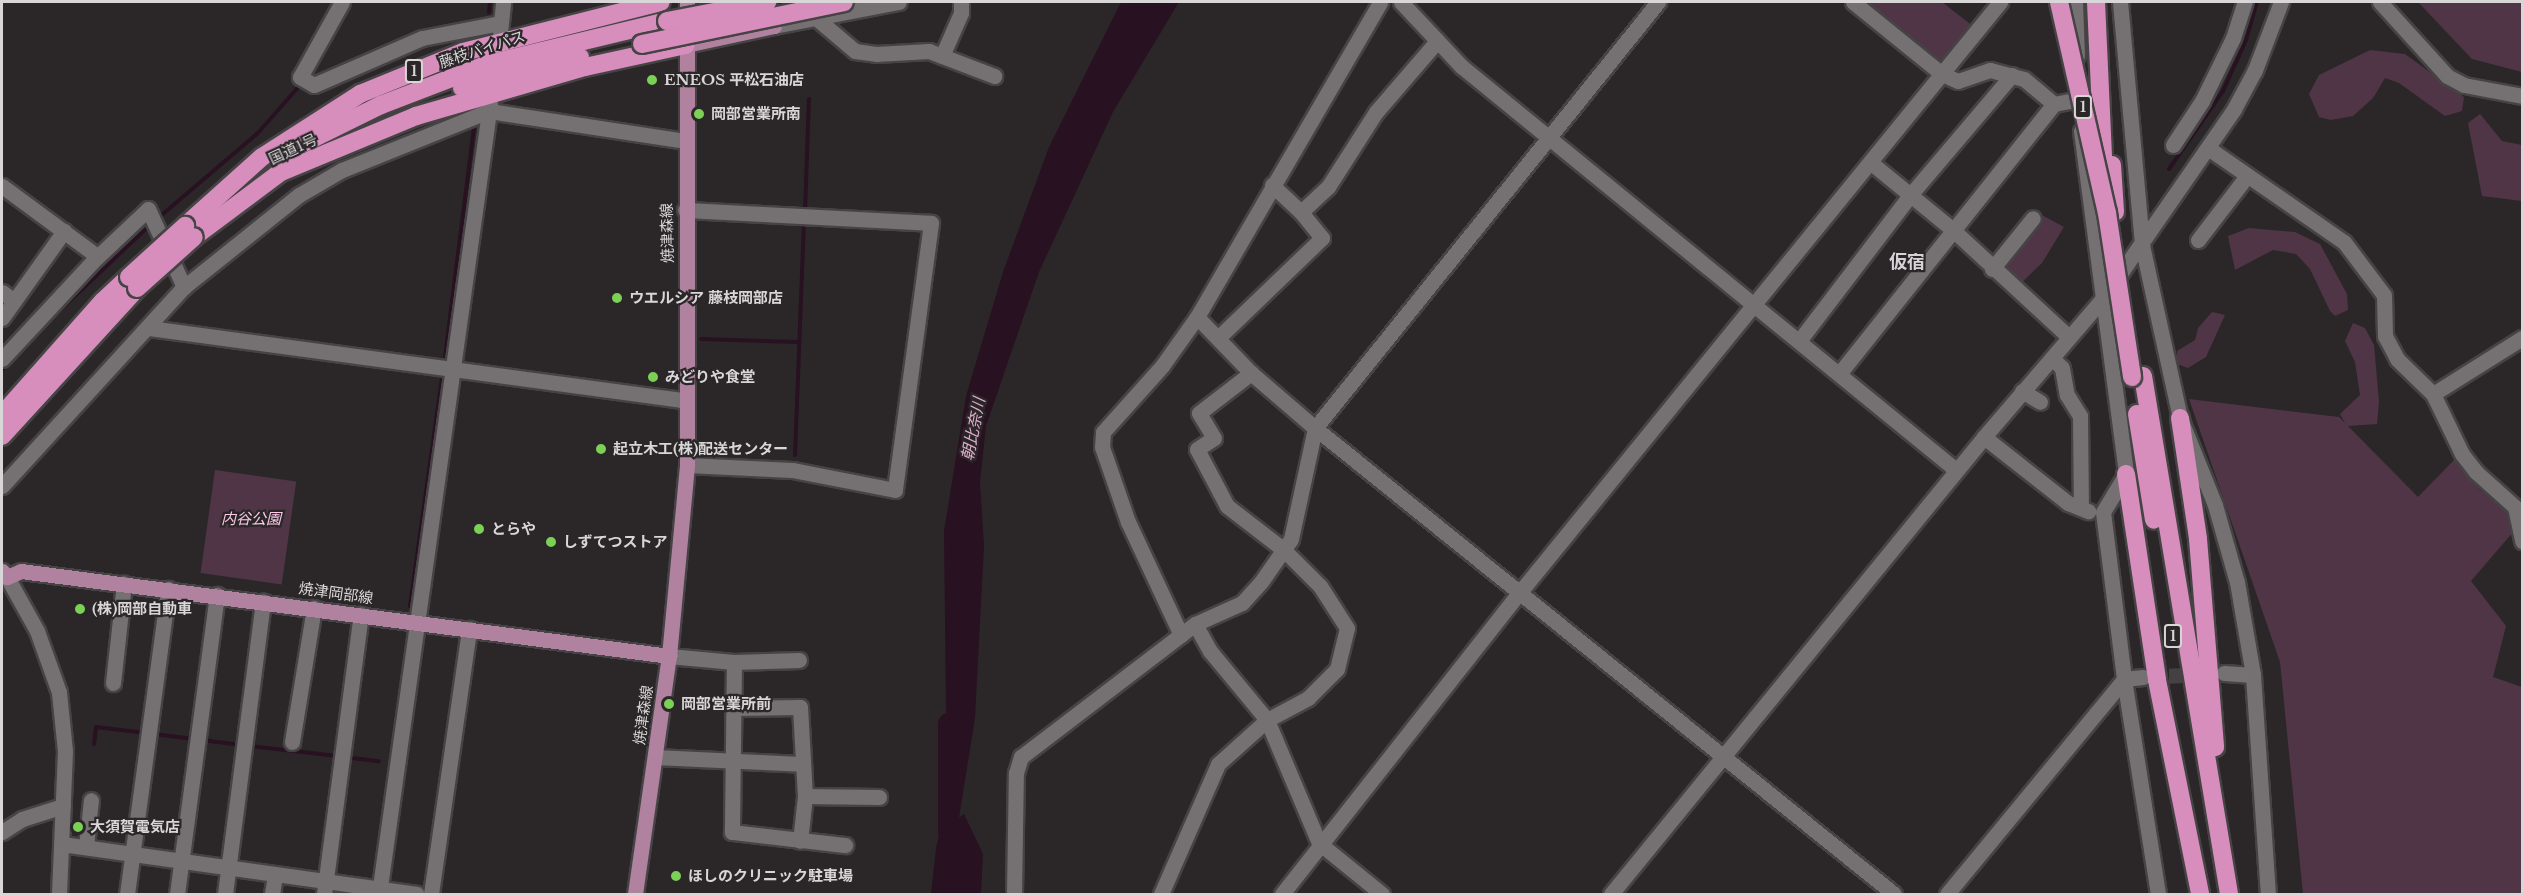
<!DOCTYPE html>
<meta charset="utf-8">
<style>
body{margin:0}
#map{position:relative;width:2524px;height:896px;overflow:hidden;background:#2b2729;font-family:"Libre Baskerville","Noto Sans JP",serif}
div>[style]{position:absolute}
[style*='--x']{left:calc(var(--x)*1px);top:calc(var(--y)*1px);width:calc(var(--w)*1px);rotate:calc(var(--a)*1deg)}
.green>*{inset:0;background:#4f3545;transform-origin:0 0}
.water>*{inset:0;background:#281120}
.stream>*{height:4px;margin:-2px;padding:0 2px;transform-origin:2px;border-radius:2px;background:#281120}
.river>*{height:21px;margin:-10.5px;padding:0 10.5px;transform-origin:10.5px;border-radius:10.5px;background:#281120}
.minor-tunnel>*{height:15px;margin-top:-7.5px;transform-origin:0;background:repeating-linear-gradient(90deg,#454143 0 15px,transparent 0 23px)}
.roads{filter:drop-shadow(2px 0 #464345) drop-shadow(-2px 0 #464345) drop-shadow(0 2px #464345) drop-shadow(0 -2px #464345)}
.minor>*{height:15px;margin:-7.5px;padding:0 7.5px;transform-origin:7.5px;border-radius:7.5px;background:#757173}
.major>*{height:15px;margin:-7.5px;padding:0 7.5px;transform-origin:7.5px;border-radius:7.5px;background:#b0829f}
.highway>*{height:18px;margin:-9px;padding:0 9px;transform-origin:9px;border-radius:9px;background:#d78ebd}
.bridges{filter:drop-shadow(2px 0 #464345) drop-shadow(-2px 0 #464345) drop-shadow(0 2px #464345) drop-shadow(0 -2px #464345)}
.highway-bridge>*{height:18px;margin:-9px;padding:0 9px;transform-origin:9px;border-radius:9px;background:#d78ebd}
.dots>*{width:16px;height:16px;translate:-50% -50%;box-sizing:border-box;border:3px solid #2b2729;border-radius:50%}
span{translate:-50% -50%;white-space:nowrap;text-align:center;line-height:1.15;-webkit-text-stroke:4.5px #2b2729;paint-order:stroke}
.shield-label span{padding:2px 4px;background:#2b2729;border:2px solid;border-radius:4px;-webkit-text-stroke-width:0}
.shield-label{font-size:14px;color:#d8d6d7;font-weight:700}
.street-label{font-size:15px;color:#d8d6d7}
.poi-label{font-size:15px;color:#d8d6d7;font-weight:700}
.left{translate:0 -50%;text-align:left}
.park-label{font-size:15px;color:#fdc7e8;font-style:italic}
.water-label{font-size:16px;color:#e1adcd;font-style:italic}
.quarter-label{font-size:18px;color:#d7d2d5;font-weight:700}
.frame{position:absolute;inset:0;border:3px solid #d8d6d7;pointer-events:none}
</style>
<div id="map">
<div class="green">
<div style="clip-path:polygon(1867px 2px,1942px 2px,1974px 27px,1946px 65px)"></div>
<div style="clip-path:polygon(2418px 2px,2522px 2px,2522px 72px,2472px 59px)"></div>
<div style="clip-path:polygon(2370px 50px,2405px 54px,2464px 97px,2462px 111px,2445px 116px,2399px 83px,2385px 78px,2373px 98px,2353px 116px,2331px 120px,2319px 117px,2309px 94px,2319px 75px)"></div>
<div style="clip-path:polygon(2480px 114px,2502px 141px,2522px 145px,2522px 201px,2482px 196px,2468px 123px)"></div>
<div style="clip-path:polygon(2040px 214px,2064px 227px,2042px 263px,2016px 288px,1997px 269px)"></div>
<div style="clip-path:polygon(2249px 228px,2295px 232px,2320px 244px,2347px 294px,2348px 310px,2335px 316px,2330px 311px,2310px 269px,2296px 254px,2273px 250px,2235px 270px,2228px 236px)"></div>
<div style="clip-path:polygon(2212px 312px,2225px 315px,2206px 357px,2188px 368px,2177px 364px,2177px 351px,2195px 340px,2198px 328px)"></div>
<div style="clip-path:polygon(2353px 323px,2365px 328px,2374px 345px,2379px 402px,2377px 424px,2348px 426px,2418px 497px,2454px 460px,2480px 490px,2509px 509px,2514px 531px,2471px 581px,2506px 626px,2493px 677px,2522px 687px,2522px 894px,2303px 894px,2280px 662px,2189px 399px,2339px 417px,2345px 423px,2340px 414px,2360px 395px,2355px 362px,2345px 341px)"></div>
<div style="left:215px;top:470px;width:82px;height:104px;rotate:8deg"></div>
</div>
<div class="water">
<div style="clip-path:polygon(1121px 2px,1179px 2px,1113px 112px,1039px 272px,986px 426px,980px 482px,984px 546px,975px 718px,959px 818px,964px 814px,983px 854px,981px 894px,931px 894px,936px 848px,947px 804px,944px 531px,966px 396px,1003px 272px,1049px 147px)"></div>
</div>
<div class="stream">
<div style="--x:489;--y:12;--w:10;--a:-84"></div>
<div style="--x:310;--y:72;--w:81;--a:-60.3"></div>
<div style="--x:2169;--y:169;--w:95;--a:-55.3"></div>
<div style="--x:2223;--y:91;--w:56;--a:-65.7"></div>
<div style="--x:2246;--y:40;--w:40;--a:-74"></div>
<div style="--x:805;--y:212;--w:113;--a:-88"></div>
<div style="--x:157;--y:219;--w:131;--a:-40.4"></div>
<div style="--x:257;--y:134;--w:68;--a:-48.6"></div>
<div style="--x:41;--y:328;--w:151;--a:-43.4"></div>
<div style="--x:701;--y:339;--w:98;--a:1.8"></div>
<div style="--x:444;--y:365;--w:238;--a:-82.8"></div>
<div style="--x:2;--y:370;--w:11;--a:-49"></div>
<div style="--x:795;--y:455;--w:236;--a:-87.8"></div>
<div style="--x:410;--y:606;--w:236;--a:-82"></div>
<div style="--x:154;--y:734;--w:40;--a:7.1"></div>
<div style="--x:201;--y:740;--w:41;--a:7"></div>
<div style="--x:94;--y:744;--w:17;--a:-83"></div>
<div style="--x:96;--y:727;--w:50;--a:6.8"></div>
<div style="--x:249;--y:746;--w:89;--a:6.5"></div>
<div style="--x:344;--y:757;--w:35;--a:7"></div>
</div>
<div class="river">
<div style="--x:948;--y:723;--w:109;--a:90"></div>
</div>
<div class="minor-tunnel">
<div style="--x:2146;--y:677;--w:57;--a:-3"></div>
</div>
<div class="roads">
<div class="minor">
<div style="--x:342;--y:2;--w:86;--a:119.2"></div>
<div style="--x:300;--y:77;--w:16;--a:30"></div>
<div style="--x:314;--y:85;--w:118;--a:-23.5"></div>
<div style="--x:422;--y:38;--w:79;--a:-10.9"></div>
<div style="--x:1401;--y:2;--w:88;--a:46.8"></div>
<div style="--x:1461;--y:66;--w:639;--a:39.22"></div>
<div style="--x:1853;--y:2;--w:114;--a:39"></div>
<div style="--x:1942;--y:74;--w:17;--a:24"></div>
<div style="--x:1958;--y:81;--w:34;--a:-19"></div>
<div style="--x:1990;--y:70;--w:35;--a:15"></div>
<div style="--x:2024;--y:79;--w:39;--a:40"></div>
<div style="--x:2054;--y:104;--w:16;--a:-11"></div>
<div style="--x:2075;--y:2;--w:54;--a:87.9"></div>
<div style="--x:2120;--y:2;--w:244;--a:84.8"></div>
<div style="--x:2142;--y:245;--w:177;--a:77.6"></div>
<div style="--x:2180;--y:418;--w:94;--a:68.1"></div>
<div style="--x:2215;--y:505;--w:80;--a:74.1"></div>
<div style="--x:2237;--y:582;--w:94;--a:80.2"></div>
<div style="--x:2380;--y:2;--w:100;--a:47.8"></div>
<div style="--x:2447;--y:76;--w:19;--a:28"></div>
<div style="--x:2464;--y:85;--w:59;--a:10.7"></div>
<div style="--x:816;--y:18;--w:51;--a:40.2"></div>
<div style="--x:855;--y:51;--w:21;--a:8"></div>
<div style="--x:876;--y:54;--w:53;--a:-3.2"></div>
<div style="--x:929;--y:51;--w:70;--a:21"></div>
<div style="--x:774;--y:26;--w:127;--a:-10.9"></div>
<div style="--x:500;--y:32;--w:30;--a:-84"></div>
<div style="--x:942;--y:56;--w:47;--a:-66.2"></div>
<div style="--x:961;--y:13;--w:11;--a:-90"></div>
<div style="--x:2081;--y:131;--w:346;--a:82.5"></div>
<div style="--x:2126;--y:474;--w:44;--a:121.2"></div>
<div style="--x:2103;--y:512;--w:168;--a:82.8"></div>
<div style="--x:2124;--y:679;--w:218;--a:81"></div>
<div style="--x:2173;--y:145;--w:53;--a:-56.6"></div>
<div style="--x:2202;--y:101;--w:70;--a:-63.8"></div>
<div style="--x:2233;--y:38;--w:38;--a:-72"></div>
<div style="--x:2208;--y:148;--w:165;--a:34.7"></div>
<div style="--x:2344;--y:242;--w:66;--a:53"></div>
<div style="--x:2384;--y:295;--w:41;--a:88.6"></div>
<div style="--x:2385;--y:336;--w:26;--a:62"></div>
<div style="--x:2397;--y:359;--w:50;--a:44.2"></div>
<div style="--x:2433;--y:394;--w:67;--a:64.2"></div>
<div style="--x:2462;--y:454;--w:23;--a:52"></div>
<div style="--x:2476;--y:472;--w:52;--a:41.9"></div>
<div style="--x:2515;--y:507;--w:35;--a:78"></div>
<div style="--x:1870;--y:162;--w:107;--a:39.3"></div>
<div style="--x:1953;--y:230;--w:158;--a:42.7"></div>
<div style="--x:1272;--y:185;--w:40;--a:43"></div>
<div style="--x:2;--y:186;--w:118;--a:36.4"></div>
<div style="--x:685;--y:210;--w:246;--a:3"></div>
<div style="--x:931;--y:223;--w:269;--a:97.7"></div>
<div style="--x:895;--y:490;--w:105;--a:-169"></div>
<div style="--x:792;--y:470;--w:105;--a:-177.3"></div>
<div style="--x:2198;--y:240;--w:81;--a:-52.6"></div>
<div style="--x:1992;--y:269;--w:65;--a:-51.2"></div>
<div style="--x:2;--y:292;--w:15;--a:37"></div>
<div style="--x:1197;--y:317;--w:78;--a:46"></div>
<div style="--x:1251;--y:373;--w:84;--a:40.7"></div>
<div style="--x:1315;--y:428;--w:743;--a:38.83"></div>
<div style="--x:2;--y:318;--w:107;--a:-54.5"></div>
<div style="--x:149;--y:328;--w:538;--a:7.69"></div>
<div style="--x:682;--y:400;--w:7;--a:45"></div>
<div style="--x:1219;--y:337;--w:143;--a:-43.9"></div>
<div style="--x:1322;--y:238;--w:33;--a:-129"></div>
<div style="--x:1301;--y:212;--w:37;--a:-43"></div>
<div style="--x:1328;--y:187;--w:89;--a:-57.4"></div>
<div style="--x:1376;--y:112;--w:94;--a:-49.3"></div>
<div style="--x:1799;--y:341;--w:185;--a:-52.7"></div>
<div style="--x:1911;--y:194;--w:156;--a:-49.7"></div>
<div style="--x:2052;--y:358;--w:14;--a:45"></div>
<div style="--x:2062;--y:368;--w:27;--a:80"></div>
<div style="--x:2067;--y:395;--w:25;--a:58"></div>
<div style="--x:2080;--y:416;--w:92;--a:89.4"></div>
<div style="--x:2;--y:359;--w:132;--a:-47.1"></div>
<div style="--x:92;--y:262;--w:77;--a:-43.4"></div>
<div style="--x:148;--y:209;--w:86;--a:65.2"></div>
<div style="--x:1839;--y:374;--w:345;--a:-51.5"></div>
<div style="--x:2022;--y:391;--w:21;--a:31"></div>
<div style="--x:2433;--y:394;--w:105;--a:-32.2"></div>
<div style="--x:1984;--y:437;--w:107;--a:38.2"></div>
<div style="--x:2068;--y:503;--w:22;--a:22"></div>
<div style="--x:2;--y:486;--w:270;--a:-47.6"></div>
<div style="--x:184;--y:287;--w:147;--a:-38.7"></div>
<div style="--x:299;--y:195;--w:50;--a:-30.2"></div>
<div style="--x:342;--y:170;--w:158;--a:-21.9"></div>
<div style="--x:489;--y:111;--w:198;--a:8.7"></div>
<div style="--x:7;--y:577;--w:62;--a:60.9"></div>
<div style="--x:37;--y:631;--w:65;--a:70.2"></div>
<div style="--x:59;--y:692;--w:59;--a:84.2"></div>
<div style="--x:65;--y:751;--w:143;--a:92.4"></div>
<div style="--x:1195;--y:624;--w:31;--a:61"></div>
<div style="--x:1210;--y:651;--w:89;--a:50.4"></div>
<div style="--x:1267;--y:720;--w:134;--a:67.1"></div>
<div style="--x:1319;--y:843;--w:81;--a:39"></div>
<div style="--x:1181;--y:635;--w:125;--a:-115.1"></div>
<div style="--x:1128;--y:522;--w:79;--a:-109.1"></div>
<div style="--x:1102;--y:447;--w:15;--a:-86"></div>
<div style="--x:1103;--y:432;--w:89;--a:-48.2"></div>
<div style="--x:1162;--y:366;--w:60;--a:-54.5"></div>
<div style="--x:1197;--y:317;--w:364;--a:-59.8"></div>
<div style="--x:669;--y:656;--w:65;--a:5.3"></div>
<div style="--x:734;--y:662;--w:65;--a:-1.8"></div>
<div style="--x:734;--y:662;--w:170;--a:90.7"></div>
<div style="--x:732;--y:832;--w:114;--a:6.6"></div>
<div style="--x:2224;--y:673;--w:29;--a:4"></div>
<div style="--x:2253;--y:675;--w:220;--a:86.1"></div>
<div style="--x:113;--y:683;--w:100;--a:-83.7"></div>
<div style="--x:734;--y:708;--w:66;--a:-0.9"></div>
<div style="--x:800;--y:707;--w:89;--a:86.8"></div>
<div style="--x:805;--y:796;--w:45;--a:96.3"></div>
<div style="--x:292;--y:742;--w:136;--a:-80.7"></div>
<div style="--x:655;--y:757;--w:146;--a:2.7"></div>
<div style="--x:805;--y:796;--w:74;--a:0.8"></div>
<div style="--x:2;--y:832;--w:24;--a:-33"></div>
<div style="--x:22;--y:819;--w:43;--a:-17.6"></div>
<div style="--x:62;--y:844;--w:358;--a:8"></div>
<div style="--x:86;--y:846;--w:46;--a:-83.8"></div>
<div style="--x:127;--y:894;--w:308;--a:-82.3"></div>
<div style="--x:177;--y:894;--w:302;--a:-82.4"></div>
<div style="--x:225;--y:894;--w:295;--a:-82.6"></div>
<div style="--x:272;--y:894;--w:20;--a:-81"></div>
<div style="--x:324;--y:894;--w:282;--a:-82.5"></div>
<div style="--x:379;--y:894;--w:798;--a:-82"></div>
<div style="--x:431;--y:894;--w:268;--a:-81.8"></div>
<div style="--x:1014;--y:894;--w:121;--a:-89.1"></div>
<div style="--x:1016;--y:773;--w:17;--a:-73"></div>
<div style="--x:1021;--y:757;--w:219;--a:-37.4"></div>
<div style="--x:1195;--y:624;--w:51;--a:-24.1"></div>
<div style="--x:1242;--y:603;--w:28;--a:-48"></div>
<div style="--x:1261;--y:582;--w:52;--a:-55.1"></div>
<div style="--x:1291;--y:539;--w:114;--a:-77.8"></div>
<div style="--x:1315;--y:428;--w:547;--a:-51.16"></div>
<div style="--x:1161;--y:894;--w:142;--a:-66.3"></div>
<div style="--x:1218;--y:764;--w:66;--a:-41.9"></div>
<div style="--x:1267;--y:720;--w:47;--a:-28.2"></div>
<div style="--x:1308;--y:698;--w:41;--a:-45"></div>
<div style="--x:1337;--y:669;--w:42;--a:-76.3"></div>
<div style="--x:1347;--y:628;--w:50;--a:-122.7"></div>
<div style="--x:1320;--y:586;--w:51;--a:-135"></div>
<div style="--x:1284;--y:550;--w:72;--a:-142.3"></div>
<div style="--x:1227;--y:506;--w:64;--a:-117.8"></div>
<div style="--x:1197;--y:449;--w:20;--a:-33"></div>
<div style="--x:1214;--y:438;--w:29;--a:-121"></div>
<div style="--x:1199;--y:413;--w:66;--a:-37.6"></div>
<div style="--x:1282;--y:894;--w:385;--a:-51.8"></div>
<div style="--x:1520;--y:592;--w:761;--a:-50.87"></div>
<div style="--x:1611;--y:894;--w:590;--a:-50.78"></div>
<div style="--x:1984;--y:437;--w:184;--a:-49.4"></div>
<div style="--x:2104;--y:297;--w:229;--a:-55.3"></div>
<div style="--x:2234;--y:109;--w:44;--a:-61.7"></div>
<div style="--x:2255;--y:70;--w:73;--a:-69.1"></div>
<div style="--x:1947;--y:894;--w:278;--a:-50.5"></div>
<div style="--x:2124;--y:679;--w:19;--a:-6"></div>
</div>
<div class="major">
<div style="--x:686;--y:45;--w:90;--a:-12.2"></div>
<div style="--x:774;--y:26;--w:21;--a:-113"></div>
<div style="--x:2;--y:571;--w:8;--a:50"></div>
<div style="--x:7;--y:577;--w:15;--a:-23"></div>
<div style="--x:21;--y:571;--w:654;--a:7.47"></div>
<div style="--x:635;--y:894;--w:240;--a:-81.9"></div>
<div style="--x:669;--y:656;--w:192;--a:-84.6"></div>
<div style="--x:687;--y:465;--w:463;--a:-90"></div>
</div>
<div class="highway">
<div style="--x:2096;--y:2;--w:178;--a:87.4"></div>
<div style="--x:462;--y:88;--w:122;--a:-14.7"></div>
<div style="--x:304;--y:143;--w:86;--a:-26.3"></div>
<div style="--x:381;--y:105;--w:115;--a:-21"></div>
<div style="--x:488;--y:64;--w:184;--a:-13.5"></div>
<div style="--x:2112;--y:165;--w:47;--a:86.3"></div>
<div style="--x:185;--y:226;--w:103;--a:-41.9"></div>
<div style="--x:262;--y:157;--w:117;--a:-32.7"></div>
<div style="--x:360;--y:94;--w:111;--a:-22.2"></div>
<div style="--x:463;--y:52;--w:204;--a:-14.2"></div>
<div style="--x:194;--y:237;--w:109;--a:-36.8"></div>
<div style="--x:281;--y:172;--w:146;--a:-22.5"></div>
<div style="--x:416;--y:116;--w:176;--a:-16.2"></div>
<div style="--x:585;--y:67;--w:103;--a:-12.3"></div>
<div style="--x:2143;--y:376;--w:525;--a:80.57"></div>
<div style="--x:2137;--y:414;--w:107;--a:80.9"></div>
<div style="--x:2;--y:415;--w:152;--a:-48.5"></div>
<div style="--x:103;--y:301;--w:35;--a:-43"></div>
<div style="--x:2180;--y:418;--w:122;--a:81.5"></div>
<div style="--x:2198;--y:539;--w:209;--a:85.3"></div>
<div style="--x:2;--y:436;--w:200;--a:-47.6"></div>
<div style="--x:2126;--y:474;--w:208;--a:81.4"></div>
<div style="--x:2157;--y:680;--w:218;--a:78.6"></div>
</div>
</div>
<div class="bridges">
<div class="highway-bridge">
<div style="--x:2059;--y:2;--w:216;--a:77.2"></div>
<div style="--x:2107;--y:213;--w:166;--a:81.3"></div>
<div style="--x:667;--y:21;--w:102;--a:-10.8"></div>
<div style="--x:642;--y:44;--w:206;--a:-11.7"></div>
<div style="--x:129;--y:277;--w:76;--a:-42.3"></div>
<div style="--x:137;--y:288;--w:76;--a:-41.8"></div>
</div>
</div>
<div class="dots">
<div style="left:652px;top:80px;background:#7bd156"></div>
<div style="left:699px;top:114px;background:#7bd156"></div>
<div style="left:617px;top:298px;background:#7bd156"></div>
<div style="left:653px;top:377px;background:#7bd156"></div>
<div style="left:601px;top:449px;background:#7bd156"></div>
<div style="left:479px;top:529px;background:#7bd156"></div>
<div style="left:551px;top:542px;background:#7bd156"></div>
<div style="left:80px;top:609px;background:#7bd156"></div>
<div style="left:669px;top:704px;background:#7bd156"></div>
<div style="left:78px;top:827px;background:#7bd156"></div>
<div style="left:676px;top:876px;background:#7bd156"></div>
</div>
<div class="shield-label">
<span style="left:414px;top:71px">1</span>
<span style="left:2083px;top:107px">1</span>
<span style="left:2173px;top:636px">1</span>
</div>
<div class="street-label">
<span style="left:482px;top:49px;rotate:-18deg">藤枝バイパス</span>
<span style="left:293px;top:149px;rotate:-25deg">国道1号</span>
<span style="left:667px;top:233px;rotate:-91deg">焼津森線</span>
<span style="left:336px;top:593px;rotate:8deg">焼津岡部線</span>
<span style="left:643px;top:715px;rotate:-82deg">焼津森線</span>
</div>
<div class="poi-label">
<span class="left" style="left:664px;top:80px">ENEOS 平松石油店</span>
<span class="left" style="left:711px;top:114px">岡部営業所南</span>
<span class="left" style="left:629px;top:298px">ウエルシア 藤枝岡部店</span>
<span class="left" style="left:665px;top:377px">みどりや食堂</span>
<span class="left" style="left:613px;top:449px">起立木工(株)配送センター</span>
<span class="left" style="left:491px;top:529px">とらや</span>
<span class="left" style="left:563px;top:542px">しずてつストア</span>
<span class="left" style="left:92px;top:609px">(株)岡部自動車</span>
<span class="left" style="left:681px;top:704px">岡部営業所前</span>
<span class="left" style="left:90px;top:827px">大須賀電気店</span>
<span class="left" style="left:688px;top:876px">ほしのクリニック駐車場</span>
</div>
<div class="park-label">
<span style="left:251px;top:519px">内谷公園</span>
</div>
<div class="water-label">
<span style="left:973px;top:429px;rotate:-79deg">朝比奈川</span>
</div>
<div class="quarter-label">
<span style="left:1907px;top:262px">仮宿</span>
</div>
<div class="frame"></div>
</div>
